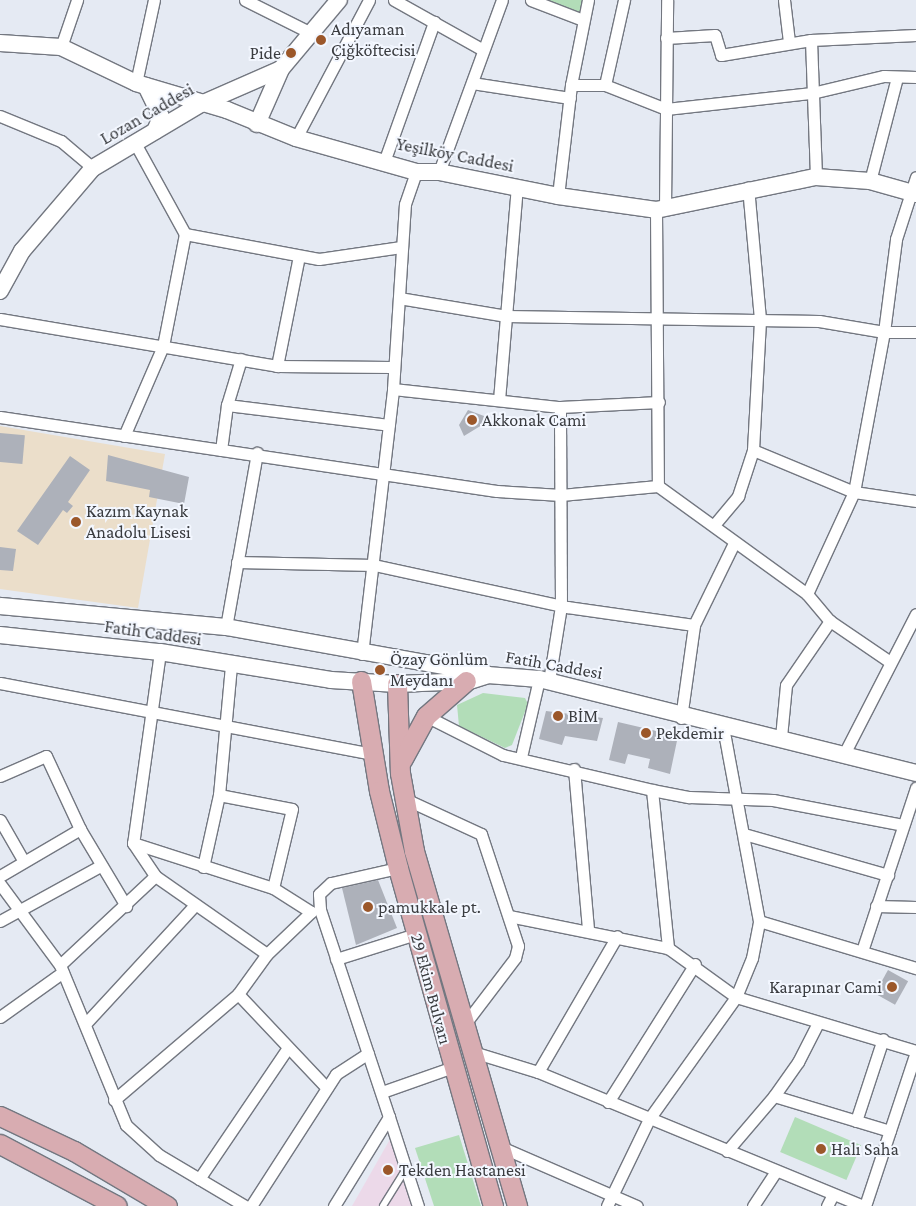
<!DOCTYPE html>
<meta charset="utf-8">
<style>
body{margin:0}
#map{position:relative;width:916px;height:1206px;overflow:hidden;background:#e5eaf3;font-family:"Crimson Pro",serif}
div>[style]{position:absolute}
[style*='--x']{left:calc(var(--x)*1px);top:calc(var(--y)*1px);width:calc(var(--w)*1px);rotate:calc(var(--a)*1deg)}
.education>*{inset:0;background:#ebdeca}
.medical>*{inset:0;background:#ecd9e9}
.green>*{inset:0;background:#b2ddb8;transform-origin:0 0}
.building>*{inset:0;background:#adb1ba;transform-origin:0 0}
.roads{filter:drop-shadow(1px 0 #737780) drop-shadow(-1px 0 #737780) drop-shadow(0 1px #737780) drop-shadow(0 -1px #737780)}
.lane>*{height:5.5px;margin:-2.75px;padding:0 2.75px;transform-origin:2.75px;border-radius:2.75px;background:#fff}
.street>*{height:11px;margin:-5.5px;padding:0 5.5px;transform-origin:5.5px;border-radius:5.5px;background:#fff}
.secondary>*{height:16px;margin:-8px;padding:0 8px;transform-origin:8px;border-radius:8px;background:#fff}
.primary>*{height:19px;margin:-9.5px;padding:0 9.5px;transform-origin:9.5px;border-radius:9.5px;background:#d8acb1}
.dots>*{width:14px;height:14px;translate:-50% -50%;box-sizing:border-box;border:2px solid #f3f7ff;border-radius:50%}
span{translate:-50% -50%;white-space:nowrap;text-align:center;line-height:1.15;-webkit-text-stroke:4px #f3f7ff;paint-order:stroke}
.poi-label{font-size:18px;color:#3a3c40}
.left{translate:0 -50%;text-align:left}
.right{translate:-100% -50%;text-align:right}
.street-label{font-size:18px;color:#3a3c40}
</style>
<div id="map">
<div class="education">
<div style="clip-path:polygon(0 426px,165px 454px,138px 608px,0 589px)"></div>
</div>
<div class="medical">
<div style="clip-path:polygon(393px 1134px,415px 1206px,352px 1206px)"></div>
</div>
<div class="green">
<div style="clip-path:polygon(538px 0,586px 0,582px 16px)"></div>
<div style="clip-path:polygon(483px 693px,525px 698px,528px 704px,512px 745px,505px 748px,459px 726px,457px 705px)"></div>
<div style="left:795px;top:1117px;width:72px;height:38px;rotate:23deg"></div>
<div style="clip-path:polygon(459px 1135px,481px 1206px,434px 1206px,415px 1148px)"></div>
</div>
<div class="building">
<div style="clip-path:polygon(468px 410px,484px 416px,482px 425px,464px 436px,459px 425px)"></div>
<div style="left:0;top:433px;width:25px;height:29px;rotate:5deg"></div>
<div style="clip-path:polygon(108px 455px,189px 477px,184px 504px,149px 497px,150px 490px,106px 481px)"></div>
<div style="clip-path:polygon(70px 456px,90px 470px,68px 502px,73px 506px,67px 513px,63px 510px,38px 545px,17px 531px)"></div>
<div style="clip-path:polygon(0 547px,16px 549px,13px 571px,0 570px)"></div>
<div style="clip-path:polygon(546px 711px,603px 718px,597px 741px,565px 736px,562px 745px,539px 739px)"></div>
<div style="clip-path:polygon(618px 722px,678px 736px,670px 774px,648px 768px,650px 759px,628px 754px,625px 764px,609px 760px)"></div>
<div style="clip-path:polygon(378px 880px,397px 928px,356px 945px,342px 888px)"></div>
<div style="left:888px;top:970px;width:23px;height:27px;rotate:29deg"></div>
</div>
<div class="roads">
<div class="lane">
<div style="--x:383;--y:1206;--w:44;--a:-58.1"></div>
</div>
<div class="street">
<div style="--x:245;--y:0;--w:76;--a:26.6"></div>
<div style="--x:394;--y:0;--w:102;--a:29.3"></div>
<div style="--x:531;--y:0;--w:56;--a:21"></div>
<div style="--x:784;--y:0;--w:42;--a:83.2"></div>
<div style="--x:666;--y:38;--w:49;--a:-3.5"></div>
<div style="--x:715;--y:35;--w:21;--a:73"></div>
<div style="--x:721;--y:55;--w:91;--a:-9.5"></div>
<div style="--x:811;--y:40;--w:105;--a:-2.7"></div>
<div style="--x:811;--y:40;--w:137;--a:87.9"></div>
<div style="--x:61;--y:47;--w:50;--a:-71.2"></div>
<div style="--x:136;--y:83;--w:85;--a:-77.8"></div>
<div style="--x:472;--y:83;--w:99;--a:8.7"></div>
<div style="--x:571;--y:85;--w:34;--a:0"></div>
<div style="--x:605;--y:85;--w:66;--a:21.5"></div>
<div style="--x:666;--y:109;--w:147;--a:-6.3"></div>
<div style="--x:812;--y:93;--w:74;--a:-13.3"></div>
<div style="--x:884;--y:76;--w:32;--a:2"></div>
<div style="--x:605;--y:85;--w:87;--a:-77.4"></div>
<div style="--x:0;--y:116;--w:66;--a:22.3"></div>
<div style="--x:61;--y:141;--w:42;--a:40.2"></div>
<div style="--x:296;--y:138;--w:156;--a:-62.1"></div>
<div style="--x:384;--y:162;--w:149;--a:-70.3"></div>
<div style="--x:439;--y:172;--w:183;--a:-69.9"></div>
<div style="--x:870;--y:181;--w:107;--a:-75.4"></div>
<div style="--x:558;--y:196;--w:112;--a:-83.3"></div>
<div style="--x:571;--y:85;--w:87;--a:-78.7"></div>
<div style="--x:665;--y:208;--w:208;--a:-89.4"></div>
<div style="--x:656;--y:210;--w:276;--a:89.6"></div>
<div style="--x:658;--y:486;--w:184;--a:35.9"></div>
<div style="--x:807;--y:594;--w:35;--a:50"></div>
<div style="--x:830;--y:621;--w:73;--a:34.3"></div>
<div style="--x:185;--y:234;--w:136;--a:10.6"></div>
<div style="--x:319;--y:259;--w:83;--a:-8.3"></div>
<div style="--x:399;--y:298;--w:109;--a:9.5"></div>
<div style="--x:506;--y:316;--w:313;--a:0.9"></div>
<div style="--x:819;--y:321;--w:66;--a:9.6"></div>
<div style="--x:884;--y:332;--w:32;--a:0"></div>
<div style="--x:0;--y:319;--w:281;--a:9.6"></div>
<div style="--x:277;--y:366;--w:114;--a:0.5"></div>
<div style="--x:277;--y:366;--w:112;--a:-78.7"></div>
<div style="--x:393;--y:389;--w:168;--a:6.2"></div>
<div style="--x:560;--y:407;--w:99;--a:-2.9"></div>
<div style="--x:499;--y:400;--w:214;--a:-85.2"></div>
<div style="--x:227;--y:405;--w:163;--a:7"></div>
<div style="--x:0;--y:417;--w:502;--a:8.47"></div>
<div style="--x:497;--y:491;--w:64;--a:3.6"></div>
<div style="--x:561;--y:495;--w:97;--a:-5.3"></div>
<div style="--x:124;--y:436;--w:98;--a:-66.6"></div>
<div style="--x:163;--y:346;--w:114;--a:-78.9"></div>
<div style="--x:185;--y:234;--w:104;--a:-118.8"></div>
<div style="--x:221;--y:450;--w:45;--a:-82.4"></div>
<div style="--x:227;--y:405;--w:48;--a:-73.1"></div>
<div style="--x:753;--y:450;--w:109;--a:22.6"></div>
<div style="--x:854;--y:492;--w:63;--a:8.3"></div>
<div style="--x:714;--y:525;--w:38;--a:-50"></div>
<div style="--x:738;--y:496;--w:48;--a:-71.9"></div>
<div style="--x:753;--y:450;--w:131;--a:-86.9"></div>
<div style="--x:760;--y:319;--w:132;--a:-95.2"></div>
<div style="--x:237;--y:562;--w:137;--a:1.3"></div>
<div style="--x:374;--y:565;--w:198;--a:12.3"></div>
<div style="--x:567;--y:607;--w:128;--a:8.1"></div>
<div style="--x:807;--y:594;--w:112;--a:-65.3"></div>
<div style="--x:854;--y:492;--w:163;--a:-79.4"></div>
<div style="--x:884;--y:332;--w:94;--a:-82.6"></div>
<div style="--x:896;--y:239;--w:65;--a:-72.1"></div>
<div style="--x:226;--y:627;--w:177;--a:-79.9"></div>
<div style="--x:160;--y:652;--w:193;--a:98"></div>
<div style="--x:133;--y:843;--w:40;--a:56"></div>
<div style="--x:155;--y:876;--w:136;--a:34.9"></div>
<div style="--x:362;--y:654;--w:267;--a:-83.3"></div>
<div style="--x:393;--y:389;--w:185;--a:-86.3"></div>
<div style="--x:405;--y:204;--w:34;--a:-71"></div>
<div style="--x:549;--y:681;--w:76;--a:-80.9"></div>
<div style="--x:561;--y:606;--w:199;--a:-90.3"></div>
<div style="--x:0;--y:683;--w:380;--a:10.8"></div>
<div style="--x:426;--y:716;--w:86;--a:26.9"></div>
<div style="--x:503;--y:755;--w:153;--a:13.2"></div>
<div style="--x:652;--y:790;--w:38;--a:11"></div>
<div style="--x:689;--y:797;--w:84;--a:2"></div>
<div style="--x:773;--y:800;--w:132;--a:10.9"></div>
<div style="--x:681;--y:718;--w:94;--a:-82"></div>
<div style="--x:694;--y:625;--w:89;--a:-64"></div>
<div style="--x:781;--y:737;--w:52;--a:-84.5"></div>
<div style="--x:786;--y:685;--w:78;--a:-55.5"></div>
<div style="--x:844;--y:754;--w:157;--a:-62.8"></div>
<div style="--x:521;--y:757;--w:80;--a:-77"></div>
<div style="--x:574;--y:769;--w:161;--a:85"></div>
<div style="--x:0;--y:776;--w:50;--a:-23.5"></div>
<div style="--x:46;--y:756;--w:81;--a:65"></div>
<div style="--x:80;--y:829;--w:90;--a:59.1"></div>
<div style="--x:652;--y:790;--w:159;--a:84.2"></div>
<div style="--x:219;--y:795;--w:74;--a:10.9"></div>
<div style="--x:292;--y:809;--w:81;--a:103.5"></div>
<div style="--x:403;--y:798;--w:86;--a:24.8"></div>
<div style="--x:481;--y:834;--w:118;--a:71.7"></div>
<div style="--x:518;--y:946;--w:12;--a:104"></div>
<div style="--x:515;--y:958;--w:84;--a:127.3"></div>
<div style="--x:0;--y:820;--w:46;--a:60.1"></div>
<div style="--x:744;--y:834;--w:150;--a:15.9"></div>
<div style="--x:203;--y:867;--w:74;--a:-77.5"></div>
<div style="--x:219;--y:795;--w:130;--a:-84.7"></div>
<div style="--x:0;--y:876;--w:93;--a:-30.4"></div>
<div style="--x:0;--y:884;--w:101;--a:53.5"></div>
<div style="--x:60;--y:965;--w:173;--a:67.6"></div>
<div style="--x:126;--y:1125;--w:45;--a:42.3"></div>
<div style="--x:159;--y:1155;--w:100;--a:30.7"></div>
<div style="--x:876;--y:906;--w:40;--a:1.4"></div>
<div style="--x:509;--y:916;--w:162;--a:11.4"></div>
<div style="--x:668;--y:948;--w:84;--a:35.8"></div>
<div style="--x:736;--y:997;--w:188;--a:16.7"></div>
<div style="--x:0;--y:921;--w:114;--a:-28.8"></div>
<div style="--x:759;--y:921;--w:164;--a:16.7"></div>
<div style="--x:862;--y:951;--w:172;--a:-71.7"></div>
<div style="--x:336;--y:959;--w:84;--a:-17.4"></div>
<div style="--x:60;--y:965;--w:130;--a:-43.1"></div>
<div style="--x:238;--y:994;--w:129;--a:46.6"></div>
<div style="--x:0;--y:1017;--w:77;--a:-35.5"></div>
<div style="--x:86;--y:1023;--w:161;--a:-47.3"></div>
<div style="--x:473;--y:1052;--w:68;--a:17.1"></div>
<div style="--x:538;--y:1072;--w:352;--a:22.4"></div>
<div style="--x:538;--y:1072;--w:157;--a:-59.8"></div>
<div style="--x:382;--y:1092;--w:75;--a:-19.4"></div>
<div style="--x:774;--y:1096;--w:42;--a:-54.8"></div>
<div style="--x:798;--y:1062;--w:44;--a:-62.9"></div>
<div style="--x:114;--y:1100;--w:163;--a:-40.5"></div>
<div style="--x:238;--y:994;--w:49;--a:-54.1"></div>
<div style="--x:267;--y:954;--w:61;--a:-43.7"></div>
<div style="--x:311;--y:912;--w:45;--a:-147.7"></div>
<div style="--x:273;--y:888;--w:147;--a:-162.2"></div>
<div style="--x:608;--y:1102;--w:163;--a:-57.8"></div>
<div style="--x:389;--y:1117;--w:94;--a:72"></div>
<div style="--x:856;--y:1121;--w:86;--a:-71.8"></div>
<div style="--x:501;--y:1147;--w:148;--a:23.5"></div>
<div style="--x:727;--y:1151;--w:72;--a:-49.5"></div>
<div style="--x:774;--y:1096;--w:121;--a:16.8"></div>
<div style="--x:199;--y:1179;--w:157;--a:-55.9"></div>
<div style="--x:251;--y:1206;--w:157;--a:-57.2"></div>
<div style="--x:336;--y:1074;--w:38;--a:-33"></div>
<div style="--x:334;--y:1206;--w:105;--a:-58.3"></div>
<div style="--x:389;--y:1117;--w:219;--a:-108.4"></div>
<div style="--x:320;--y:909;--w:15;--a:-94"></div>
<div style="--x:319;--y:894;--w:16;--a:-43"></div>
<div style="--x:331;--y:883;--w:69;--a:-12.6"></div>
<div style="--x:607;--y:1206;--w:97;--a:-64.2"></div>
<div style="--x:649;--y:1119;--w:150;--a:-54.5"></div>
<div style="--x:736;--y:997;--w:42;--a:-67.7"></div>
<div style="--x:752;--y:958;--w:38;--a:-79"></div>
<div style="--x:759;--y:921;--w:197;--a:-100.5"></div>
<div style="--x:753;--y:1206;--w:42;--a:-56.7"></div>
<div style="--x:827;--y:1206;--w:13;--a:-63"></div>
<div style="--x:865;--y:1206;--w:162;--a:-71.7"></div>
</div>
<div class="secondary">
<div style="--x:0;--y:43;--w:61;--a:3.8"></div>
<div style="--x:61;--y:47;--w:83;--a:25.6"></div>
<div style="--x:136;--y:83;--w:95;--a:16.5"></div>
<div style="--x:227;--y:110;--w:74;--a:22.1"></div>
<div style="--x:296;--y:138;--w:125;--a:15.8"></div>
<div style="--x:416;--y:172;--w:23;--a:0"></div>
<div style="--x:439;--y:172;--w:121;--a:11.4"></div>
<div style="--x:558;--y:196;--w:99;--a:8.1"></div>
<div style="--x:656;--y:210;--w:163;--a:-11.7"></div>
<div style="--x:816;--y:177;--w:54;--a:4.2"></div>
<div style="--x:870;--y:181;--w:48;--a:15.8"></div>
<div style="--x:146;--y:86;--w:34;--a:64"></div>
<div style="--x:161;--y:117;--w:15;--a:113"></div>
<div style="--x:257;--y:124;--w:60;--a:-66.4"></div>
<div style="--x:0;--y:291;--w:46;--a:-61.2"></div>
<div style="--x:22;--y:251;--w:109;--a:-49.5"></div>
<div style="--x:93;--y:168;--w:126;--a:-30.7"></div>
<div style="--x:201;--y:104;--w:87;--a:-23.6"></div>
<div style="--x:281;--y:69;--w:90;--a:-50"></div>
<div style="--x:0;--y:606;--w:227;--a:5.3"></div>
<div style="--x:226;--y:627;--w:264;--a:10.2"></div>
<div style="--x:0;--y:635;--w:161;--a:6.1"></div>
<div style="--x:160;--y:652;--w:173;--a:9.3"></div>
<div style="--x:331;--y:680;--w:66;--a:3.5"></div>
<div style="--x:397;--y:684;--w:73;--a:-2.4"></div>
<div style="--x:470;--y:681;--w:19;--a:-18"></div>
<div style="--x:488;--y:675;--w:51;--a:4.5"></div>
<div style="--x:539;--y:679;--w:389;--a:14"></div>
</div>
<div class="primary">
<div style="--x:361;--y:681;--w:111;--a:80.7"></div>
<div style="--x:379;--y:791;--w:79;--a:76.1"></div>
<div style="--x:398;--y:868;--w:351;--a:74.3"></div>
<div style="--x:397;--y:684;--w:89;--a:88.1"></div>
<div style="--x:400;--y:773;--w:79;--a:79.8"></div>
<div style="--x:414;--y:851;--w:370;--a:73.8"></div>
<div style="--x:402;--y:760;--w:50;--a:-61.4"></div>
<div style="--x:426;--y:716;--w:53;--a:-41.2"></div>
<div style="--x:0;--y:1116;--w:82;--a:25.3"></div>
<div style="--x:74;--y:1151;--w:108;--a:30.6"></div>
<div style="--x:0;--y:1144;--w:132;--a:27.9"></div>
</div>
</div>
<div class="dots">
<div style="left:321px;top:40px;background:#9b572a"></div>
<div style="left:291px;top:53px;background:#9b572a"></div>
<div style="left:472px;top:420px;background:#9b572a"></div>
<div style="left:76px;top:522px;background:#9b572a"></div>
<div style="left:380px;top:670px;background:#9b572a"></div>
<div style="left:558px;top:716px;background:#9b572a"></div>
<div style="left:646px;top:733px;background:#9b572a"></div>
<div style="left:368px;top:907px;background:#9b572a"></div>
<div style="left:892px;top:987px;background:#9b572a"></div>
<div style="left:821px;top:1149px;background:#9b572a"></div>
<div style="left:388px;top:1170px;background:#9b572a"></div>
</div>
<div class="poi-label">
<span class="left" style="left:331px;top:40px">Adıyaman<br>Çiğköftecisi</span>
<span class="right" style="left:281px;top:53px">Pide</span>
<span class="left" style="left:482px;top:420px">Akkonak Cami</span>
<span class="left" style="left:86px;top:522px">Kazım Kaynak<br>Anadolu Lisesi</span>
<span class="left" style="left:390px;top:670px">Özay Gönlüm<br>Meydanı</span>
<span class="left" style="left:568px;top:716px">BİM</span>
<span class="left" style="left:656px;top:733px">Pekdemir</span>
<span class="left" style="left:378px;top:907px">pamukkale pt.</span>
<span class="right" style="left:882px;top:987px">Karapınar Cami</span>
<span class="left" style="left:831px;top:1149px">Halı Saha</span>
<span class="left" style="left:399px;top:1170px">Tekden Hastanesi</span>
</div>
<div class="street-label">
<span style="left:147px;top:114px;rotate:-30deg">Lozan Caddesi</span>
<span style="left:455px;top:155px;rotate:11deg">Yeşilköy Caddesi</span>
<span style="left:153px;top:633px;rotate:8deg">Fatih Caddesi</span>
<span style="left:554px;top:665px;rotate:10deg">Fatih Caddesi</span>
<span style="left:431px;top:989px;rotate:75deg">29 Ekim Bulvarı</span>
</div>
</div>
